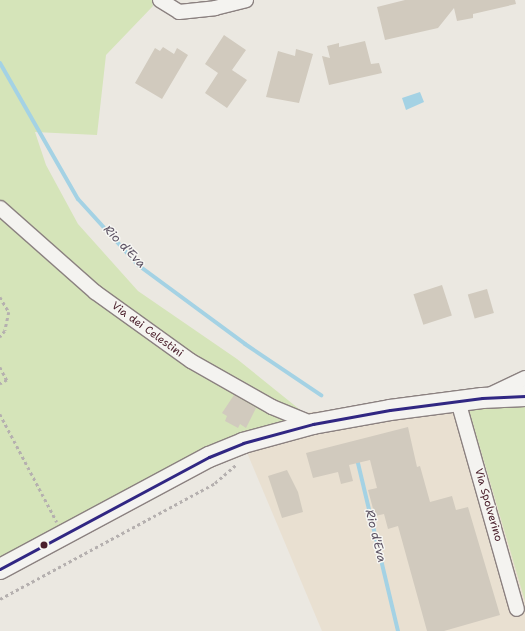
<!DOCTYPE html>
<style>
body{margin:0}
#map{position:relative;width:525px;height:631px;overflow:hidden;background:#ebe8e1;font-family:"Shantell Sans",sans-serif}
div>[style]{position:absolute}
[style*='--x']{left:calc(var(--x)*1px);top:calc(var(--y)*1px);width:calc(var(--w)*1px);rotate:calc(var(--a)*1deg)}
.built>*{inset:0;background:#e9e0d1}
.green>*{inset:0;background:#d5e4b9}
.water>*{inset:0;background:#a4d2e4}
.stream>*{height:4px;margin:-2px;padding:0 2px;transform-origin:2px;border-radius:2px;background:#a4d2e4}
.building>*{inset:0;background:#d1cabe;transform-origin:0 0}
.path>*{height:2.5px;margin-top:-1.25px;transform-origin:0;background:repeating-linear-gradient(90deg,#b5b0af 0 3px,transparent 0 6px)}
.roads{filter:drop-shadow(1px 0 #8b8180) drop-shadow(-1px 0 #8b8180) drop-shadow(0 1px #8b8180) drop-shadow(0 -1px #8b8180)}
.street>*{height:14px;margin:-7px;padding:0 7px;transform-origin:7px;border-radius:7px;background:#f4f3f0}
.secondary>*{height:20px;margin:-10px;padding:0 10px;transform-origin:10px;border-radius:10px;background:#f4f3f0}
.bus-1>*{height:3px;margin:-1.5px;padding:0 1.5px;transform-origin:1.5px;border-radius:1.5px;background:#312783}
.dots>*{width:11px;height:11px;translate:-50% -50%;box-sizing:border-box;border:2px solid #f6f6f2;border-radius:50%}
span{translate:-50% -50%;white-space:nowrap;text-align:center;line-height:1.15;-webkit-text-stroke:3px #f6f6f2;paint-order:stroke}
.street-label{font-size:11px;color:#4a1f2b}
.water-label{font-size:12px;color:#5c5263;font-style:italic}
</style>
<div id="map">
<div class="built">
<div style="clip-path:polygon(472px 392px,525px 579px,525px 631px,322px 631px,243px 443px,304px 413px)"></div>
</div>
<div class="green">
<div style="clip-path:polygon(0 0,152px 0,153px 6px,106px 55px,97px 135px,35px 132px,46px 165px,78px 224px,138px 291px,237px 359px,304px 413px,0 569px)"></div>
<div style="clip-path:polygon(525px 405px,525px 601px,469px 410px)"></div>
</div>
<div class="water">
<div style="clip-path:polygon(420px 92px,424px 102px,406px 110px,402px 98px)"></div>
</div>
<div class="stream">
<div style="--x:0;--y:63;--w:157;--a:60.2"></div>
<div style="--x:78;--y:199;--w:89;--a:47.7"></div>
<div style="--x:138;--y:265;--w:133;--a:36.4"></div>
<div style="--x:245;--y:344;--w:92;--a:33.9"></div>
<div style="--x:357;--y:459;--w:177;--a:76.6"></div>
</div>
<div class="building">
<div style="clip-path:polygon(405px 0,515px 0,516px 4px,473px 14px,473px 18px,457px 21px,454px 8px,438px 28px,385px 40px,377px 7px)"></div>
<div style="clip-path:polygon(224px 35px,246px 50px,232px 70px,247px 80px,227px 108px,205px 93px,218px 73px,205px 64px)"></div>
<div style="clip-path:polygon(365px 41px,371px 64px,379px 63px,382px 73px,329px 85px,322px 56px,330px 58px,327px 46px,339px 43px,339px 47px)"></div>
<div style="clip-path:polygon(163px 47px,174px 54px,177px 48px,188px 55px,162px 99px,135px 83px,155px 48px,160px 51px)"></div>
<div style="clip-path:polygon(296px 49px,313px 54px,299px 103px,266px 97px,278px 51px,295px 56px)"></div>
<div style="left:442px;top:285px;width:32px;height:30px;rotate:72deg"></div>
<div style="left:487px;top:289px;width:25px;height:20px;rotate:74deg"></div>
<div style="clip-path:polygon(234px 395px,256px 408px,246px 428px,240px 424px,238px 428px,225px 421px,227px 416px,222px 413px)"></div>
<div style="clip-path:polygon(408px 427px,417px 467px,420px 466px,430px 502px,452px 496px,456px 510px,468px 507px,500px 615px,444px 631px,427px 631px,398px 526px,388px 529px,384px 514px,375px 516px,368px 490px,377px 488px,370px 460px,349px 465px,353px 481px,341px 484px,338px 472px,313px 478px,306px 453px)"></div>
<div style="clip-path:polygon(287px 470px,298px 492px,303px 512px,282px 518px,268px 476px)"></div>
</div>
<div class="path">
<div style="--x:0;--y:297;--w:17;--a:59"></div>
<div style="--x:9;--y:312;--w:19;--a:102"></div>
<div style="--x:5;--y:331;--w:8;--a:130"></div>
<div style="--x:0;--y:367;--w:15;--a:62"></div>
<div style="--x:7;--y:380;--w:8;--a:150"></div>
<div style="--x:0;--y:414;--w:122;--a:62.2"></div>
<div style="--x:0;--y:599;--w:244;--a:-28.3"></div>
<div style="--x:215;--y:483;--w:29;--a:-41"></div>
</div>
<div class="roads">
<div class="street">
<div style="--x:160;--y:0;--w:22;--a:32"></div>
<div style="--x:179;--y:12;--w:36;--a:-6"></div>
<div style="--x:215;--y:8;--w:32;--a:-14"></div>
<div style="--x:0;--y:208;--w:127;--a:41.5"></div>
<div style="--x:95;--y:292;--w:118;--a:35.7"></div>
<div style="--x:191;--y:361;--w:93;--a:29.6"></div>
<div style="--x:272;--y:407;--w:44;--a:22.5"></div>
<div style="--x:487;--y:396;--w:42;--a:-25.3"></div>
<div style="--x:458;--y:401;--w:216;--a:74.2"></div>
</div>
<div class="secondary">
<div style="--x:0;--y:569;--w:237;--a:-28.2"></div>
<div style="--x:209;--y:457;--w:37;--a:-22"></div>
<div style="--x:243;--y:443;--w:73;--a:-15.2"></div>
<div style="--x:313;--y:424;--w:78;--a:-10.3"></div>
<div style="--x:390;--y:410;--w:93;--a:-7.4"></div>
<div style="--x:482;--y:398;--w:43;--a:-2.7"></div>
</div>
</div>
<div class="bus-1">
<div style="--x:0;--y:569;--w:237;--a:-28.2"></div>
<div style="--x:209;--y:457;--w:37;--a:-22"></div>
<div style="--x:243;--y:443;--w:73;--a:-15.2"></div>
<div style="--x:313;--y:424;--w:78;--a:-10.3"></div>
<div style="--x:390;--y:410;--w:93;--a:-7.4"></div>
<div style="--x:482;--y:398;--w:43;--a:-2.7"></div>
</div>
<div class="dots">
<div style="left:44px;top:545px;background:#4a1f2b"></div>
</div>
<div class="street-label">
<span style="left:147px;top:330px;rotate:36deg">Via dei Celestini</span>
<span style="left:488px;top:505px;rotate:74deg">Via Spolverino</span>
</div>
<div class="water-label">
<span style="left:124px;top:247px;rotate:46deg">Rio d'Eva</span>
<span style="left:375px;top:536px;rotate:76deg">Rio d'Eva</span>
</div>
</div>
